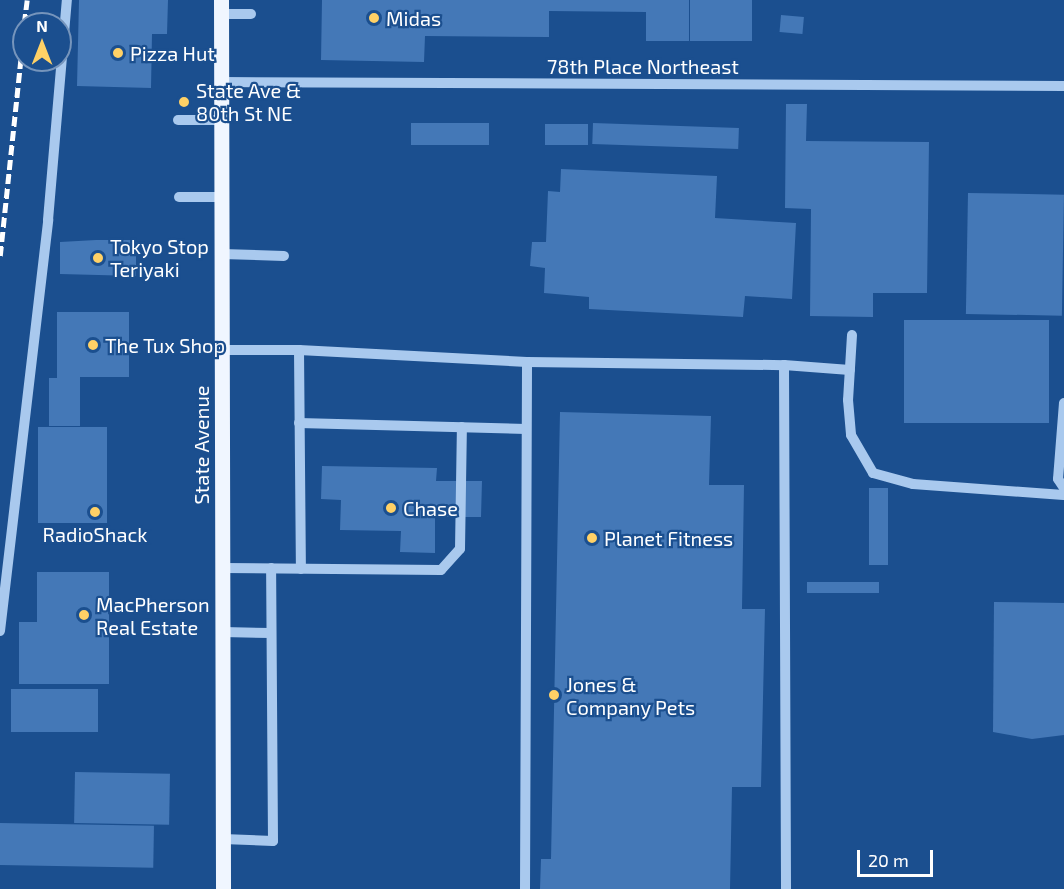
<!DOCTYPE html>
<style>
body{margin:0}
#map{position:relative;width:1064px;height:889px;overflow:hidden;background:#1b4f8f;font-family:"Exo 2",sans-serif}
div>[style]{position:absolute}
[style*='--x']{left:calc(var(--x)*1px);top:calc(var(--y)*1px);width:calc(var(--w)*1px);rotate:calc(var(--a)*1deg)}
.building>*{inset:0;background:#4478b7;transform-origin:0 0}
.minor>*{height:10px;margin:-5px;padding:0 5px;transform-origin:5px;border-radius:5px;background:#a9c9ee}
.major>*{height:15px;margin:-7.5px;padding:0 7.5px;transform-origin:7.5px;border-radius:7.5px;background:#f0f6ff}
.rail>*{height:4.5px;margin-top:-2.25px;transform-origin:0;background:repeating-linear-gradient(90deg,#fff 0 10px,transparent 0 14.5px)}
.dots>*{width:16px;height:16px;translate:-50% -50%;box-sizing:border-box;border:3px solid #1b4f8f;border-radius:50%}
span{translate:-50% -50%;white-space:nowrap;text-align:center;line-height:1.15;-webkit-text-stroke:4.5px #1b4f8f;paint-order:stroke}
.poi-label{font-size:20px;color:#fff}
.left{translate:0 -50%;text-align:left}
.street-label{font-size:20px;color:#fff}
.north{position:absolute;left:12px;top:12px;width:60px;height:60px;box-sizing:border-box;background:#1b4f8f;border:2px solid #7695bc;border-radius:50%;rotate:0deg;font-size:16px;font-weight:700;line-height:24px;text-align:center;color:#fff}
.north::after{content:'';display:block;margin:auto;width:21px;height:27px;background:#ffd166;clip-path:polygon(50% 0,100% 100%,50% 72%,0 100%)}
.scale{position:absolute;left:857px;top:850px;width:76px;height:27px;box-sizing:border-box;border:3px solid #fff;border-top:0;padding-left:8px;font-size:18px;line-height:21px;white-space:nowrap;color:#fff;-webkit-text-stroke:4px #1b4f8f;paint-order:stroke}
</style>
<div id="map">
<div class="building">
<div style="clip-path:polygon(79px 0,168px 0,167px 34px,152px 34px,151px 88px,77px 86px)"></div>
<div style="clip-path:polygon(322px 0,689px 0,689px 41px,646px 41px,646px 12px,549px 11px,549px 37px,425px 36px,424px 62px,321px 60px)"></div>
<div style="left:690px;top:0;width:62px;height:41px"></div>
<div style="left:781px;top:15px;width:23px;height:17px;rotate:5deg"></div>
<div style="clip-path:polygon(786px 104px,807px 104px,806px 141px,929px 142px,927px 293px,873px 293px,873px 317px,810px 316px,811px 209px,785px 208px)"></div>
<div style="left:411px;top:123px;width:78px;height:22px"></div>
<div style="left:593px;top:123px;width:146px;height:21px;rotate:2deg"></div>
<div style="left:545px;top:124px;width:43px;height:21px"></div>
<div style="clip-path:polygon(561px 169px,717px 176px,715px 218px,796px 223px,792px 299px,745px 296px,743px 317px,589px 309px,589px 297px,544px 293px,545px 268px,530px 266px,532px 242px,546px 242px,548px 191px,560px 192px)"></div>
<div style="left:968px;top:193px;width:96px;height:121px;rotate:1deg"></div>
<div style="clip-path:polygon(96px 240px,136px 240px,136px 276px,60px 274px,60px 242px)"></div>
<div style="clip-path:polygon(57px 312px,129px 312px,129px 377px,80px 377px,80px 426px,49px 426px,49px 378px,57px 378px)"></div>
<div style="left:904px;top:320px;width:145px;height:103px"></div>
<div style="clip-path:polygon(560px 412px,711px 416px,709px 485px,744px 485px,742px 609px,765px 609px,761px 787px,732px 787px,730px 889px,540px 889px,541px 859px,551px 859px)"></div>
<div style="left:38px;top:427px;width:69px;height:96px"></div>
<div style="clip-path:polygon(322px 466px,437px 468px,436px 481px,482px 481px,481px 517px,435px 517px,435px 553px,400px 552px,401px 531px,340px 530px,341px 500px,321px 499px)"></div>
<div style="left:869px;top:488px;width:19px;height:77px"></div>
<div style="clip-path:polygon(37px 572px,109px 572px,109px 684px,19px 684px,19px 622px,37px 622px)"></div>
<div style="left:807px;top:582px;width:72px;height:11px"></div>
<div style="clip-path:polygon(994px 602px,1064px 603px,1064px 735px,1032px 739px,993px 732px)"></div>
<div style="left:98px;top:689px;width:43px;height:87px;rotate:90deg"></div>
<div style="left:75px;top:772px;width:95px;height:51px;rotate:1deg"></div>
<div style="left:0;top:823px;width:154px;height:42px;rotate:1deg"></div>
</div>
<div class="minor">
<div style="--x:221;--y:14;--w:30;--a:0"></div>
<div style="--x:221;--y:82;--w:843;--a:0.27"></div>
<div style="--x:178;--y:120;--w:43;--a:0"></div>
<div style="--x:179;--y:197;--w:42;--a:0"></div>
<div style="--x:222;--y:254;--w:62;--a:1.8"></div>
<div style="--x:852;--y:335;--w:65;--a:93.5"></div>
<div style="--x:848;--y:400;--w:35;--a:85"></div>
<div style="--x:851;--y:435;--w:44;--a:59.9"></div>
<div style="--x:873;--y:473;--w:41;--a:15.4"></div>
<div style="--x:913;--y:484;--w:151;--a:4.2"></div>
<div style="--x:222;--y:350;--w:77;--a:0"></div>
<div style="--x:299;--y:350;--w:219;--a:89.5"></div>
<div style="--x:299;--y:350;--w:228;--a:3"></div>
<div style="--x:527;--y:362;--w:257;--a:0.7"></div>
<div style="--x:784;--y:365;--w:524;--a:89.78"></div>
<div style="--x:784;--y:365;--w:66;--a:4.3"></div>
<div style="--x:1064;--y:403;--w:76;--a:94.5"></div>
<div style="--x:1058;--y:479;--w:11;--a:56"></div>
<div style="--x:299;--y:423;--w:227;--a:1.5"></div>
<div style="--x:223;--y:568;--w:218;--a:0.5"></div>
<div style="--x:441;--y:570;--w:28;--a:-48"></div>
<div style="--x:460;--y:549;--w:122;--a:-89.1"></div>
<div style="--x:0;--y:631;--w:414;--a:-83.3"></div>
<div style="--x:48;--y:220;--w:221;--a:-85.1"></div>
<div style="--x:223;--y:632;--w:48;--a:1.2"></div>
<div style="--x:223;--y:839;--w:50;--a:2.3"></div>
<div style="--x:273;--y:841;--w:273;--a:-90.4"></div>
<div style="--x:525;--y:889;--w:527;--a:-89.78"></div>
</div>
<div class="major">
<div style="--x:221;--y:0;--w:889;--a:89.87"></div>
</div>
<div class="rail">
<div style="--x:24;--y:24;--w:24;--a:-83"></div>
<div style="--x:0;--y:256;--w:228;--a:-84"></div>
</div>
<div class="dots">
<div style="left:374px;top:18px;background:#ffd166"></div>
<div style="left:118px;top:53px;background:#ffd166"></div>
<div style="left:184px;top:102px;background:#ffd166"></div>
<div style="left:98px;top:258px;background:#ffd166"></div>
<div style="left:93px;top:345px;background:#ffd166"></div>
<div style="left:391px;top:508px;background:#ffd166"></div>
<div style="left:95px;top:512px;background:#ffd166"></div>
<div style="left:592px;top:538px;background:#ffd166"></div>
<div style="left:84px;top:615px;background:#ffd166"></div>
<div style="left:554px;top:695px;background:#ffd166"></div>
</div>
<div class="poi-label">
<span class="left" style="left:386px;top:18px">Midas</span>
<span class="left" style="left:130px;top:53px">Pizza Hut</span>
<span class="left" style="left:196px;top:102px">State Ave &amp;<br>80th St NE</span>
<span class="left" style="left:110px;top:258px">Tokyo Stop<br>Teriyaki</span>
<span class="left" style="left:105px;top:345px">The Tux Shop</span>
<span class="left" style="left:403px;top:508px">Chase</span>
<span style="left:95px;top:534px">RadioShack</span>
<span class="left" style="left:604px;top:538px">Planet Fitness</span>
<span class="left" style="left:96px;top:616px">MacPherson<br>Real Estate</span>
<span class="left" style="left:566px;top:696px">Jones &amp;<br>Company Pets</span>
</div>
<div class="street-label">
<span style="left:643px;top:66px">78th Place Northeast</span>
<span style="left:201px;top:445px;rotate:-90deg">State Avenue</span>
</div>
<div class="north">N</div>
<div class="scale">20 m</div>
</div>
